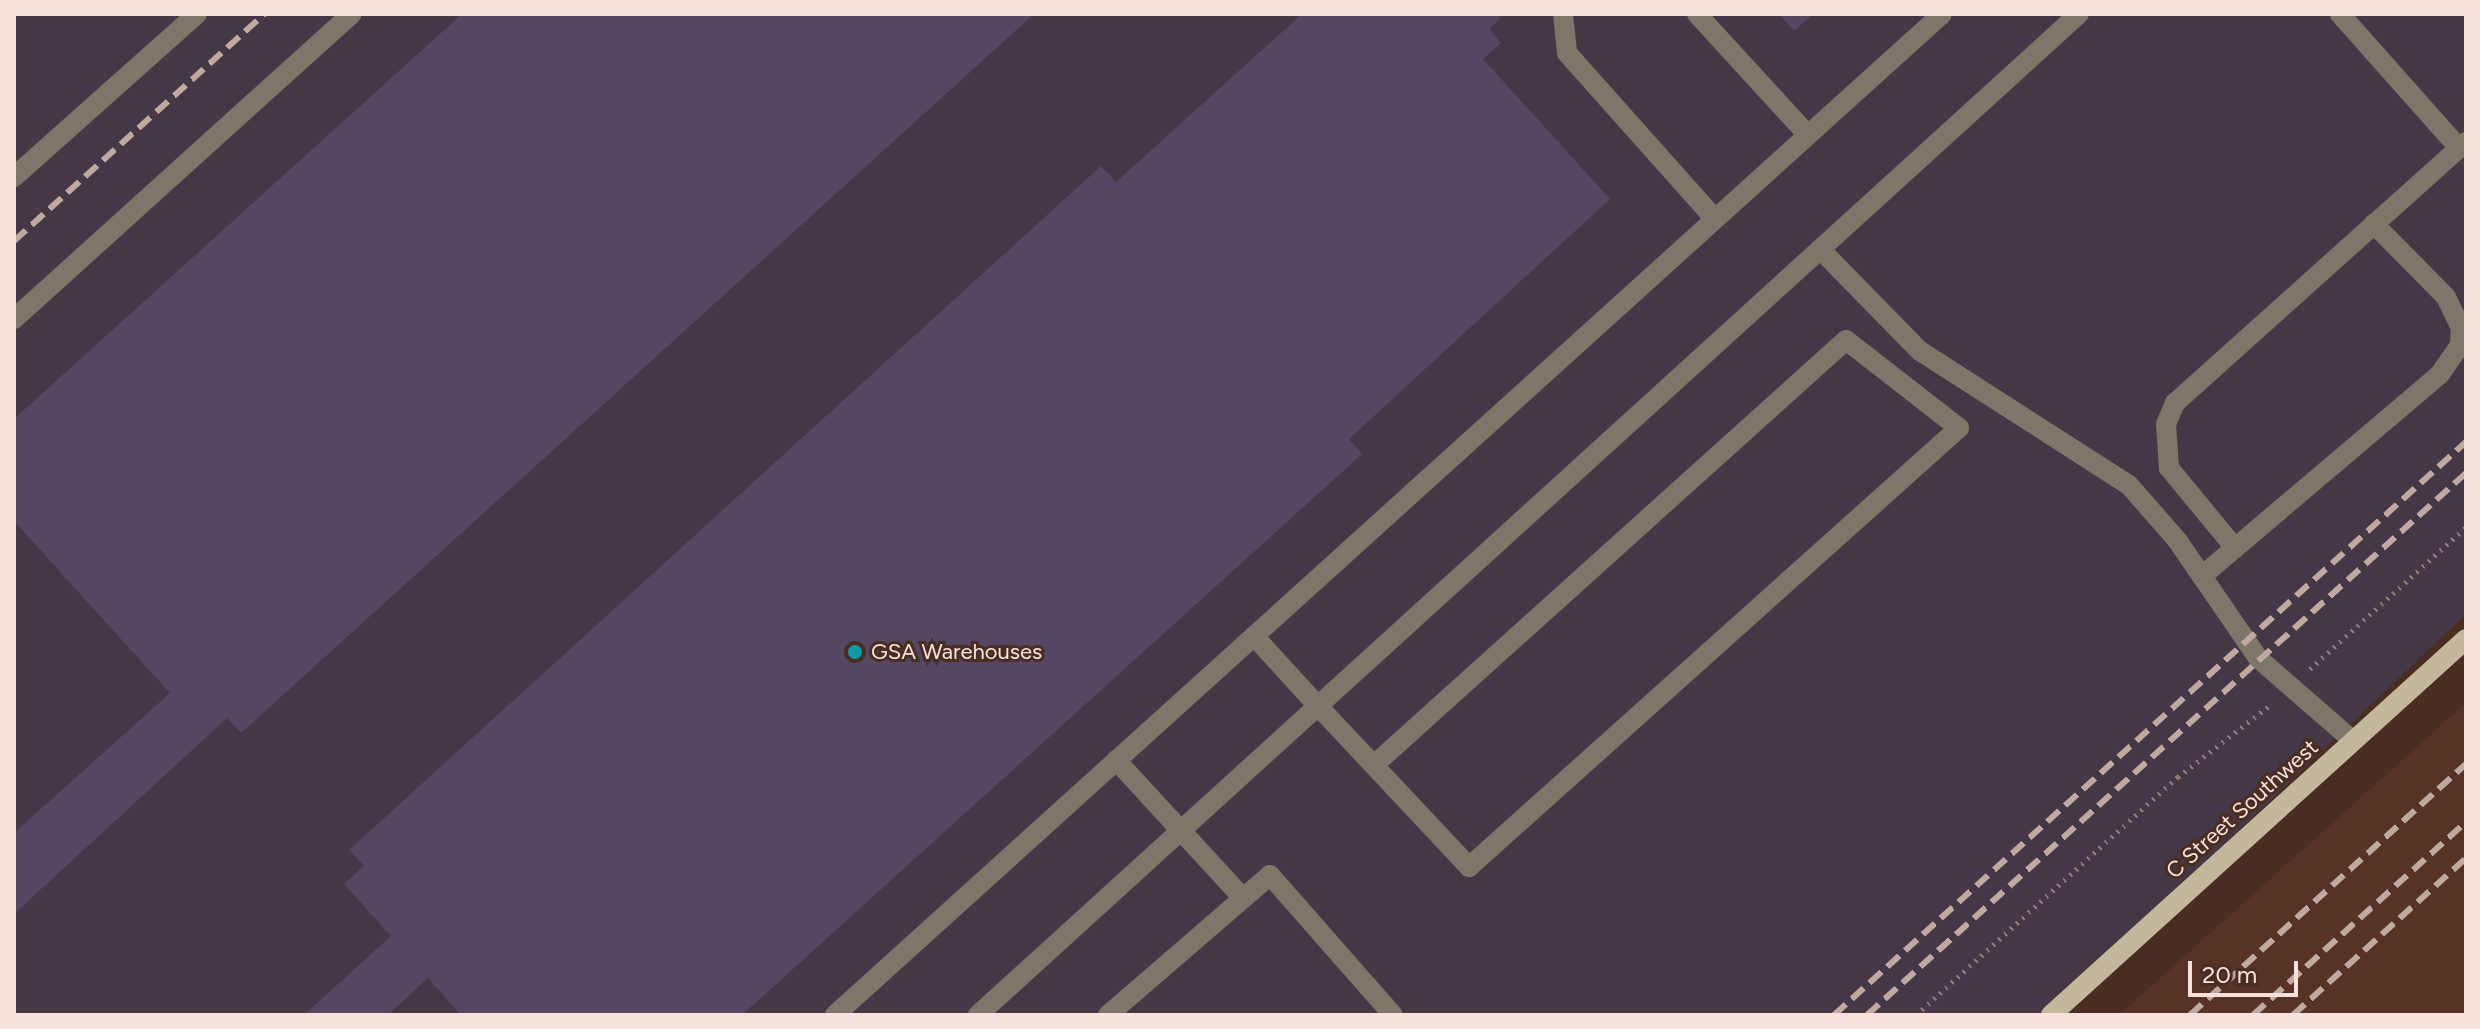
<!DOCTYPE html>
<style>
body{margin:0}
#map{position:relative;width:2480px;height:1029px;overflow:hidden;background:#4a2d22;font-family:Figtree,sans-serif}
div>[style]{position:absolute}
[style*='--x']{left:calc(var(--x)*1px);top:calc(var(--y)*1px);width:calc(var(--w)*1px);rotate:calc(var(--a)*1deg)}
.industrial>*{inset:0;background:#453846}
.built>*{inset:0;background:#573325}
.building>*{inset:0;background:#534763}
.path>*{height:5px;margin-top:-2.5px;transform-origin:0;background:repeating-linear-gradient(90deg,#957b72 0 2px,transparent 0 8px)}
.minor>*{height:20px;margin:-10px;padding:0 10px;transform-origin:10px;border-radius:10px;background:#7c7769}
.major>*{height:20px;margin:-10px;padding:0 10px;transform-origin:10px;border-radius:10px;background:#c3b89b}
.rail>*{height:6px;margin-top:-3px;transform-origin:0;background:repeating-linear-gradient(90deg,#c0a9a1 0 16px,transparent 0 24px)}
.dots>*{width:22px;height:22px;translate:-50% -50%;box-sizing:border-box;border:4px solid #4a2d22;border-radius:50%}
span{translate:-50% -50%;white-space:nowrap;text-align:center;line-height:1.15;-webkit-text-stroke:6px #4a2d22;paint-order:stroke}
.poi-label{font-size:22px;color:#f7e3dc}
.left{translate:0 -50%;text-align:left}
.street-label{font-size:22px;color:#f7e3dc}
.frame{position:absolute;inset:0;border:16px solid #f7e3dc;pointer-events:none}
.scale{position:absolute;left:2188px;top:961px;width:110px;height:36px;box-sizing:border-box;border:4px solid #f7e3dc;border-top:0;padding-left:10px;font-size:24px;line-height:28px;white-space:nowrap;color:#f7e3dc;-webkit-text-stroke:6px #4a2d22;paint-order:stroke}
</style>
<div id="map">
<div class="industrial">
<div style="clip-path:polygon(14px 14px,2466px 14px,2466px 614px,2045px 1015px,14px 1015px)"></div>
</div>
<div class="built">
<div style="clip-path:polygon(2466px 703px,2466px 1015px,2119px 1015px)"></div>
</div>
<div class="building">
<div style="clip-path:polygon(462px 14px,1034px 14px,241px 733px,227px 718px,14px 914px,14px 833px,170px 693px,14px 521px,14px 419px)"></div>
<div style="clip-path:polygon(1302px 14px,1497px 14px,1501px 18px,1489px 29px,1501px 43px,1483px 59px,1610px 199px,1349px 439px,1362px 454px,742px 1015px,461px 1015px,428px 978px,388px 1015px,304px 1015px,391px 936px,344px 884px,364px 866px,349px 850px,1101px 166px,1116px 182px)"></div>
<div style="clip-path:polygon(1779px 14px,1813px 14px,1794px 31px)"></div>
</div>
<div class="path">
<div style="--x:2310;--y:669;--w:211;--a:-42.3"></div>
<div style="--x:1916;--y:1015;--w:354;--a:-42.3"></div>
<div style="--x:2178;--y:777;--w:117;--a:-38"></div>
</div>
<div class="minor">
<div style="--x:1563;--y:14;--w:39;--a:84"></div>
<div style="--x:1567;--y:53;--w:222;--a:48.3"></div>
<div style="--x:1697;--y:14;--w:164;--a:47.5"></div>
<div style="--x:2340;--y:14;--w:179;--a:48.4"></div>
<div style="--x:2459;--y:148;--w:9;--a:-41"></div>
<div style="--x:14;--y:177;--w:245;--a:-41.7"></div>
<div style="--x:1820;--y:249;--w:143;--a:45.6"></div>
<div style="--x:1920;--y:351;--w:248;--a:32.7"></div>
<div style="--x:2129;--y:485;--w:73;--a:48.9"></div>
<div style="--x:2177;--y:540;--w:143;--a:55.5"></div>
<div style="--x:2258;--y:658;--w:126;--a:41.1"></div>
<div style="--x:14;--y:319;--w:455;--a:-42.1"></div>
<div style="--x:2235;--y:548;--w:269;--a:-40.3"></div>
<div style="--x:2440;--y:374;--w:35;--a:-55"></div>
<div style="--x:2460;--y:345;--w:17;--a:-87"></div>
<div style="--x:2461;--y:328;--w:34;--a:-116"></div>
<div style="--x:2446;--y:297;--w:103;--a:-134.6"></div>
<div style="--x:2202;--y:576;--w:43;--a:-40.3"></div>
<div style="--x:2235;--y:548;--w:104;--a:-129.5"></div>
<div style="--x:2169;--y:468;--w:44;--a:-93.9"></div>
<div style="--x:2166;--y:424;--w:23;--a:-67"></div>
<div style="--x:2175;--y:403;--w:382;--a:-41.9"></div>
<div style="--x:1254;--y:636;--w:95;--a:47.6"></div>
<div style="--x:1318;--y:706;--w:221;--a:46.8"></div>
<div style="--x:1469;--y:867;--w:658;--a:-41.86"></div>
<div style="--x:1959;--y:428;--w:143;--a:-142.1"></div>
<div style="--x:1846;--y:340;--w:635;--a:138"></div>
<div style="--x:1116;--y:760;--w:188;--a:47.4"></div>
<div style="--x:835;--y:1015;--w:1492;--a:-42.12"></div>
<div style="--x:978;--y:1015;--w:1488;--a:-42.28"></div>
<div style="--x:1108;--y:1015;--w:214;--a:-40.8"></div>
<div style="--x:1270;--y:875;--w:186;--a:48.7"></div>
</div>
<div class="major">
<div style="--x:2051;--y:1015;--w:560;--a:-42.18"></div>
</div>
<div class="rail">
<div style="--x:14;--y:241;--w:338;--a:-42.2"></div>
<div style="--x:1834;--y:1015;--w:853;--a:-42.2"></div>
<div style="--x:1867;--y:1015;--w:808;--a:-42.14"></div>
<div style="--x:2190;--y:1015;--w:373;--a:-42.3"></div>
<div style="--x:2253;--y:1015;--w:287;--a:-42.2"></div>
<div style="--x:2293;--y:1015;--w:234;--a:-42.2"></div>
</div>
<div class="dots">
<div style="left:855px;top:652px;background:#0f9aa8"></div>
</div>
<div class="poi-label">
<span class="left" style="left:871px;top:652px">GSA Warehouses</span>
</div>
<div class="street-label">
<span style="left:2242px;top:809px;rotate:-42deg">C Street Southwest</span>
</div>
<div class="frame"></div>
<div class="scale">20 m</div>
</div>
